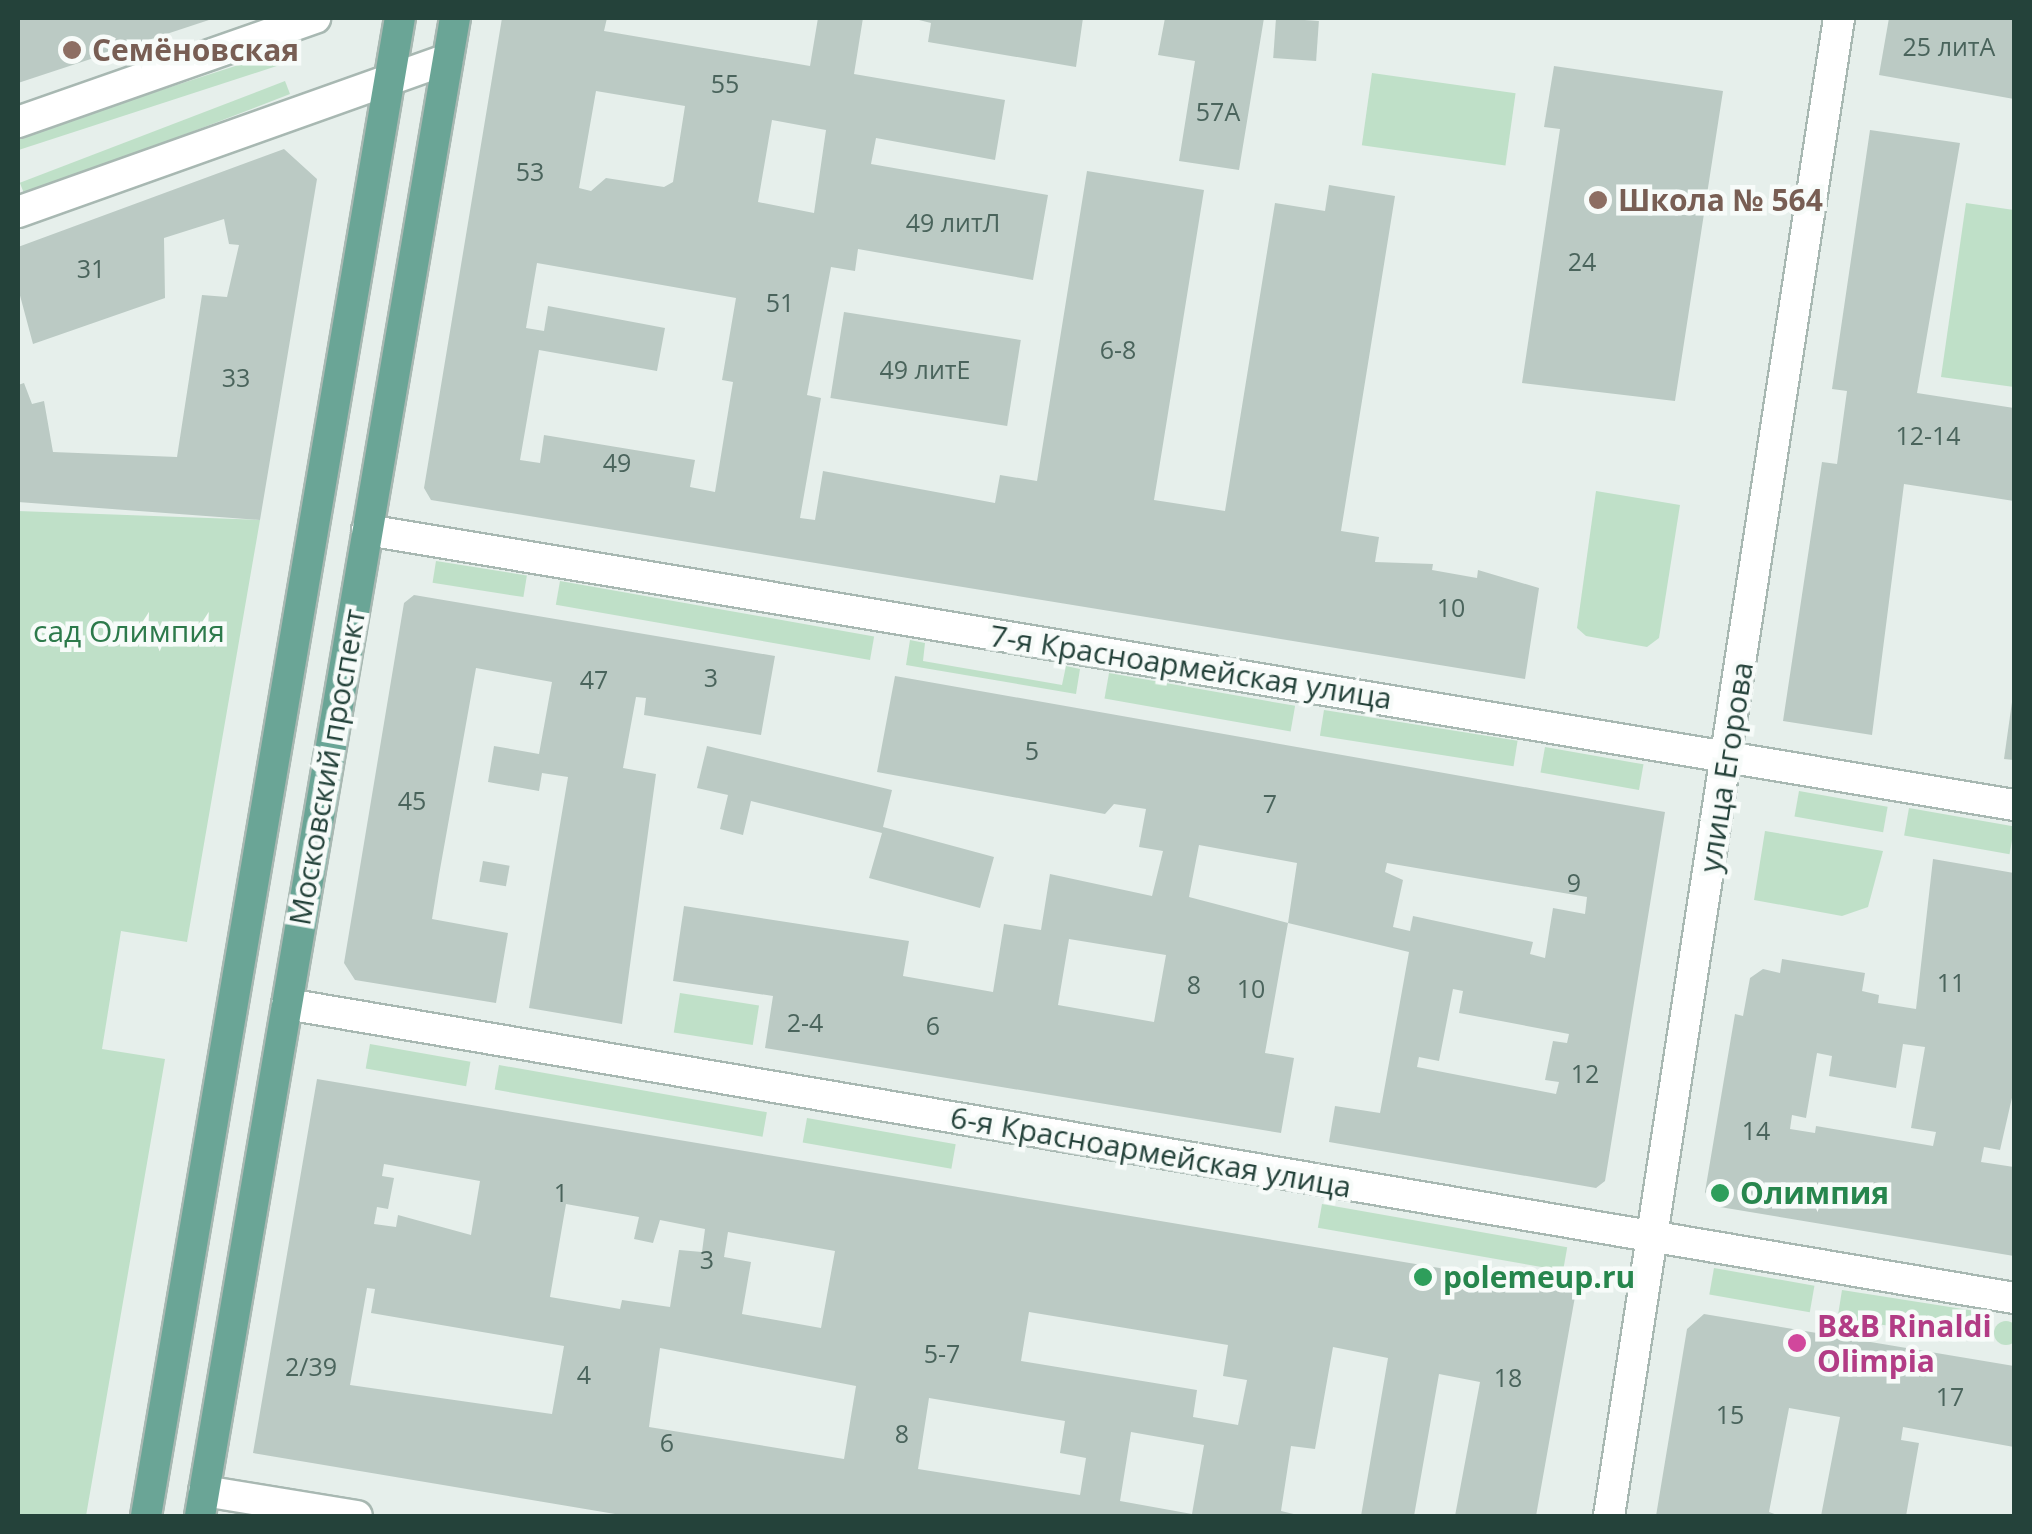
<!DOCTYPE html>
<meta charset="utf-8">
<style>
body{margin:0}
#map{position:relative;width:2032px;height:1534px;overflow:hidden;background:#e6efeb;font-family:"Open Sans",sans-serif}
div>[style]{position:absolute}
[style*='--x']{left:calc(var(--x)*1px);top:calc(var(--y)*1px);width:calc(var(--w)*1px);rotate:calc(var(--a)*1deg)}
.green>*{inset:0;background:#bfe0c8;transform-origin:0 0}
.round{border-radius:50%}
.building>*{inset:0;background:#bbcac4;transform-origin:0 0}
.roads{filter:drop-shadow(2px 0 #a8b8b2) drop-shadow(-2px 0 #a8b8b2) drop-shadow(0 2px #a8b8b2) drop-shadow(0 -2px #a8b8b2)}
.street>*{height:30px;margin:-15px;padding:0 15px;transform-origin:15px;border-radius:15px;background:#fff}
.secondary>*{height:30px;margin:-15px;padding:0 15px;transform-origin:15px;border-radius:15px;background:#fff}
.primary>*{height:30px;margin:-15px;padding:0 15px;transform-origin:15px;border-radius:15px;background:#6aa596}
.dots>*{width:28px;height:28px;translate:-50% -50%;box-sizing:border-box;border:5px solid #f7fbf9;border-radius:50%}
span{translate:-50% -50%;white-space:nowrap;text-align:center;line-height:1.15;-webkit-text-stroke:9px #f7fbf9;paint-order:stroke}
.number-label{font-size:25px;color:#4a645c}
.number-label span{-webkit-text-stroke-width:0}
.education-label{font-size:30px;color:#785e54;font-weight:700}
.left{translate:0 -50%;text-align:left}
.park-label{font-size:30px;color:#2d7a4b}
.street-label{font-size:30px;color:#24423a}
.leisure-label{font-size:30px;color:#27864d;font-weight:700}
.hotel-label{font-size:30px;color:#b23c85;font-weight:700}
.frame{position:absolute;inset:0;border:20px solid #24423a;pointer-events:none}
</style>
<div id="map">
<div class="green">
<div style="left:275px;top:53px;width:13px;height:273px;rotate:72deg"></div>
<div style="left:1372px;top:73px;width:145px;height:73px;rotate:8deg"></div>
<div style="left:285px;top:81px;width:14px;height:284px;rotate:69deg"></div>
<div style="clip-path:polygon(1966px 203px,2014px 210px,2014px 387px,1941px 377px)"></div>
<div style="clip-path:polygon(1596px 491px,1680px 505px,1659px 638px,1647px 647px,1586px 636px,1577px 628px)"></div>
<div style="clip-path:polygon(18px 511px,260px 520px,187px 942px,121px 931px,102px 1049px,165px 1059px,86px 1516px,18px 1516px)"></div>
<div style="left:436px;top:561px;width:92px;height:22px;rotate:9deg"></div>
<div style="left:560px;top:581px;width:319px;height:24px;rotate:10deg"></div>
<div style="clip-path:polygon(910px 640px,925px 643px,923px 661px,1062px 685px,1066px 666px,1080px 669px,1076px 694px,906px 665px)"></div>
<div style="left:1109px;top:673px;width:189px;height:26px;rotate:10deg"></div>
<div style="left:1324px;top:710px;width:196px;height:26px;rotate:9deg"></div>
<div style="left:1545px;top:747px;width:100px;height:26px;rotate:10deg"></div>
<div style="left:1799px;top:791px;width:90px;height:26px;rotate:10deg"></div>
<div style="left:1909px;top:808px;width:107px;height:28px;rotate:10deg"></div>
<div style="clip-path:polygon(1765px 831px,1883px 851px,1868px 907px,1842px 916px,1754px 900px)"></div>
<div style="left:680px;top:993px;width:80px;height:40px;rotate:9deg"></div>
<div style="left:370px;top:1044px;width:102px;height:25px;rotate:10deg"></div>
<div style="left:499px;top:1065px;width:272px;height:25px;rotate:10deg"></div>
<div style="left:807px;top:1118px;width:151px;height:25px;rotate:10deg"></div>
<div style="left:1322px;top:1204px;width:249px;height:24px;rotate:10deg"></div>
<div style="left:1714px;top:1268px;width:102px;height:27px;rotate:10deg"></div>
<div style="left:1842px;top:1290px;width:135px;height:28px;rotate:9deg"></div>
<div class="round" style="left:1994px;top:1321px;width:24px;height:24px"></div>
</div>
<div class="building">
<div style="clip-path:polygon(18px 18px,215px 18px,18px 83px)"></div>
<div style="clip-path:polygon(evenodd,502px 18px,607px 18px,604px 31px,810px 66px,818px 18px,863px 18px,854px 74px,1005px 100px,995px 160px,876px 138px,871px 164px,1048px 195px,1033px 280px,858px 249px,855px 271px,831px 267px,807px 395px,821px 398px,800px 518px,815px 520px,823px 471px,995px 503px,1000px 475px,1037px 481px,1087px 171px,1204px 190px,1154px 500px,1225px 511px,1275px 203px,1325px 211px,1329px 185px,1395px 196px,1341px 531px,1379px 537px,1375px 562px,1433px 564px,1432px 570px,1477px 578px,1478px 570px,1539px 588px,1525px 679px,431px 500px,424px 488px,502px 18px,596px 91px,685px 106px,673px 182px,664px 187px,606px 178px,591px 191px,579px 188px,596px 91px,502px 18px,772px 120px,826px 130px,814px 213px,758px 202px,772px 120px,502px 18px,537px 263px,736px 298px,722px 380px,733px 382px,715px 492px,690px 487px,695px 460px,544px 435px,540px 463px,520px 460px,539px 350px,657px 371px,665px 328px,548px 306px,544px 331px,526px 328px,537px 263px)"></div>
<div style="clip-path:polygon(911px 18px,1083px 18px,1076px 67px,928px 42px,931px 23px)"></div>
<div style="clip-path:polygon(1165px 18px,1264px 18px,1239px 170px,1179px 161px,1195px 61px,1158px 55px)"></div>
<div style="left:1276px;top:18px;width:43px;height:40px;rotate:4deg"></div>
<div style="clip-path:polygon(1889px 18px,2014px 18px,2014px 99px,1879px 75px)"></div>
<div style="clip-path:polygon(1554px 66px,1723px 91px,1675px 401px,1522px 383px,1560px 129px,1544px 127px)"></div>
<div style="clip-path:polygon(1870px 130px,1960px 143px,1917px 393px,2014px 408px,2014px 501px,1904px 484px,1872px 735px,1783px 721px,1822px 462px,1837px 464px,1847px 391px,1832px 389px)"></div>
<div style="clip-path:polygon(284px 149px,317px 179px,260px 520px,18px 502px,18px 385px,24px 383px,32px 404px,44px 401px,53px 452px,177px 457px,202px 295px,227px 297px,239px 245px,229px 244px,224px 219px,164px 238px,165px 298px,33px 344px,18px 288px,18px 247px)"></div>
<div style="left:844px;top:312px;width:179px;height:87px;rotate:9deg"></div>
<div style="clip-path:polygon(414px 595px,775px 656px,761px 735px,644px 715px,646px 698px,636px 697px,623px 768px,656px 774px,622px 1024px,529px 1008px,568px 777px,542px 773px,539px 791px,488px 782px,494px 746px,539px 754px,552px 682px,476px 668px,439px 875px,432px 919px,508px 933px,496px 1003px,355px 980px,344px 963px,404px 603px)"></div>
<div style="clip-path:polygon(evenodd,895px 676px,1665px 812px,1605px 1181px,1596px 1188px,1329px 1142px,1335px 1106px,1380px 1113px,1409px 952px,1288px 923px,1297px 863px,1199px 845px,1189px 897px,1288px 923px,1265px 1053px,1294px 1058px,1281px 1133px,765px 1048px,773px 996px,673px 981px,684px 906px,909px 941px,903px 976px,993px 992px,1004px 924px,1041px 930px,1050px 874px,1152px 896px,1163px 851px,1139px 847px,1146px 809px,1114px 804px,1105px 814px,877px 772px,895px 676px,1387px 863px,1587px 897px,1585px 914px,1553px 908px,1545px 958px,1530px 954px,1533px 942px,1413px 916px,1410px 931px,1393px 927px,1403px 880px,1385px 872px,1387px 863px,895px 676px,1069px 939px,1166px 955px,1154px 1022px,1058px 1005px,1069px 939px,895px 676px,1453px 989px,1463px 991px,1459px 1013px,1569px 1034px,1567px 1043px,1553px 1041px,1545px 1080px,1559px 1082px,1556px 1094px,1417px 1067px,1419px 1057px,1439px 1061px,1453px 989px)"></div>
<div style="clip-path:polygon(2012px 702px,2014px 702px,2014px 760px,2004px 759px)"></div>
<div style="clip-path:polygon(707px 746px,892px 790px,883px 827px,994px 857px,980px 908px,869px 878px,882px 833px,751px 801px,743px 835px,720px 829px,728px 795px,697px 788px)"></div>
<div style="clip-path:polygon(evenodd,1933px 859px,2014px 873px,2014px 1089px,2000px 1150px,1984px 1147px,1981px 1162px,2014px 1167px,2014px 1256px,1714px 1206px,1705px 1192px,1735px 1014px,1743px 1016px,1750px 978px,1763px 969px,1780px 973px,1782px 959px,1865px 973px,1862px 991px,1879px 995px,1878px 1003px,1916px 1009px,1933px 859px,1903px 1044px,1925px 1047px,1911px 1128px,1936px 1132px,1933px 1146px,1816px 1126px,1815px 1133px,1790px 1129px,1792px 1115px,1806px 1118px,1817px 1053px,1832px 1056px,1829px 1076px,1896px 1088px,1903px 1044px)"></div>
<div style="left:483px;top:861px;width:27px;height:21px;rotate:10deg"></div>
<div style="clip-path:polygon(evenodd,317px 1079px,1576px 1291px,1536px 1516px,1455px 1516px,1480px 1382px,1439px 1374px,1414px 1516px,1361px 1516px,1388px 1358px,1333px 1347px,1315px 1449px,1291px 1446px,1281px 1511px,1302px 1516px,627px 1516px,253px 1453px,317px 1079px,384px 1164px,480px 1181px,471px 1235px,398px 1215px,396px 1227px,374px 1224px,377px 1207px,388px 1209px,394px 1178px,382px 1176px,384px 1164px,317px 1079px,566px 1204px,639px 1217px,634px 1239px,653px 1243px,660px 1220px,705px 1229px,702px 1252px,679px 1250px,670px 1307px,622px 1300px,620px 1309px,550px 1297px,566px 1204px,317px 1079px,728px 1232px,835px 1251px,821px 1328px,742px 1314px,751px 1262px,724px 1257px,728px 1232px,317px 1079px,367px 1288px,375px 1289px,371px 1313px,564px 1346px,552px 1414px,350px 1385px,367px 1288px,317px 1079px,1029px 1312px,1228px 1345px,1223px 1376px,1247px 1380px,1238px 1425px,1193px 1417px,1197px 1390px,1021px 1361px,1029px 1312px,317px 1079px,660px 1348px,856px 1386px,844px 1459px,649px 1427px,660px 1348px,317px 1079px,929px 1398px,1065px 1421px,1060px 1453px,1086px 1458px,1080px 1495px,918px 1469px,929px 1398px,317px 1079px,1131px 1432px,1204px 1445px,1192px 1514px,1120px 1501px,1131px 1432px)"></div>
<div style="clip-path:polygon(1704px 1314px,2014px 1366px,2014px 1447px,1903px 1427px,1901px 1440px,1919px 1443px,1906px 1516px,1821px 1516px,1840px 1417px,1789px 1408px,1769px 1512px,1780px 1516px,1656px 1516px,1687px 1329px)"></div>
</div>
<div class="roads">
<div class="street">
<div style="--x:18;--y:122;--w:315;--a:-19.3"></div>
<div style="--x:18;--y:212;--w:456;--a:-19.6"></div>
<div style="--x:287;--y:1004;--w:1752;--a:9.66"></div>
<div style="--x:1609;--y:1516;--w:1516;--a:-81.27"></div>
</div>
<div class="secondary">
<div style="--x:367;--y:530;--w:1670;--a:9.48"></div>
<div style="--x:204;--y:1491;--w:155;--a:9.3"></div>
</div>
<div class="primary">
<div style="--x:146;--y:1516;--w:1519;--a:-80.38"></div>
<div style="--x:200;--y:1516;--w:1520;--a:-80.34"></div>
</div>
</div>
<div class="dots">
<div style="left:72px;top:50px;background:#8d6e63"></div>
<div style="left:1598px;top:200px;background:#8d6e63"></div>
<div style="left:1720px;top:1193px;background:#2e9e5b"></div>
<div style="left:1423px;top:1277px;background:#2e9e5b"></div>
<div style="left:1797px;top:1343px;background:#d1479c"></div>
</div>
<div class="number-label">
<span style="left:1949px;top:46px">25 литА</span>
<span style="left:725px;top:83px">55</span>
<span style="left:1218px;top:111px">57А</span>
<span style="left:530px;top:171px">53</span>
<span style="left:953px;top:222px">49 литЛ</span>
<span style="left:1582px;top:261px">24</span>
<span style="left:91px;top:268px">31</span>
<span style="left:780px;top:302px">51</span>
<span style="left:1118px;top:349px">6-8</span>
<span style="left:925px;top:369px">49 литЕ</span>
<span style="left:236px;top:377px">33</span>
<span style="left:1928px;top:435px">12-14</span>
<span style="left:617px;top:462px">49</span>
<span style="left:1451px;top:607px">10</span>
<span style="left:711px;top:677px">3</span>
<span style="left:594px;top:679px">47</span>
<span style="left:1032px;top:750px">5</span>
<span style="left:412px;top:800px">45</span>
<span style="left:1270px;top:803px">7</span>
<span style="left:1574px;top:882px">9</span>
<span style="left:1951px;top:982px">11</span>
<span style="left:1194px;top:984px">8</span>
<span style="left:1251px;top:988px">10</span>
<span style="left:805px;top:1022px">2-4</span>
<span style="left:933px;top:1025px">6</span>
<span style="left:1585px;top:1073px">12</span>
<span style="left:1756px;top:1130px">14</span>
<span style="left:561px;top:1192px">1</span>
<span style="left:707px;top:1259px">3</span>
<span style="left:942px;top:1353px">5-7</span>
<span style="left:311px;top:1366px">2/39</span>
<span style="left:584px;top:1374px">4</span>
<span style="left:1508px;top:1377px">18</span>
<span style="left:1950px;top:1396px">17</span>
<span style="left:1730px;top:1414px">15</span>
<span style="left:902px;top:1433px">8</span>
<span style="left:667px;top:1442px">6</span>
</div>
<div class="education-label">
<span class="left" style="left:92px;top:50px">Семёновская</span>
<span class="left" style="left:1618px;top:200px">Школа № 564</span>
</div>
<div class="park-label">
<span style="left:129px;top:631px">сад Олимпия</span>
</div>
<div class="street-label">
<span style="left:1191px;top:667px;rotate:9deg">7-я Красноармейская улица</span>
<span style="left:327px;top:767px;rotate:-80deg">Московский проспект</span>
<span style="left:1726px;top:767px;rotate:-81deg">улица Егорова</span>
<span style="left:1151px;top:1152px;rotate:10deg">6-я Красноармейская улица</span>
</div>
<div class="leisure-label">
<span class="left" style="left:1740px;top:1193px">Олимпия</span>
<span class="left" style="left:1443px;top:1277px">polemeup.ru</span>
</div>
<div class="hotel-label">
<span class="left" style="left:1817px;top:1343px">B&amp;B Rinaldi<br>Olimpia</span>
</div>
<div class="frame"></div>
</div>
